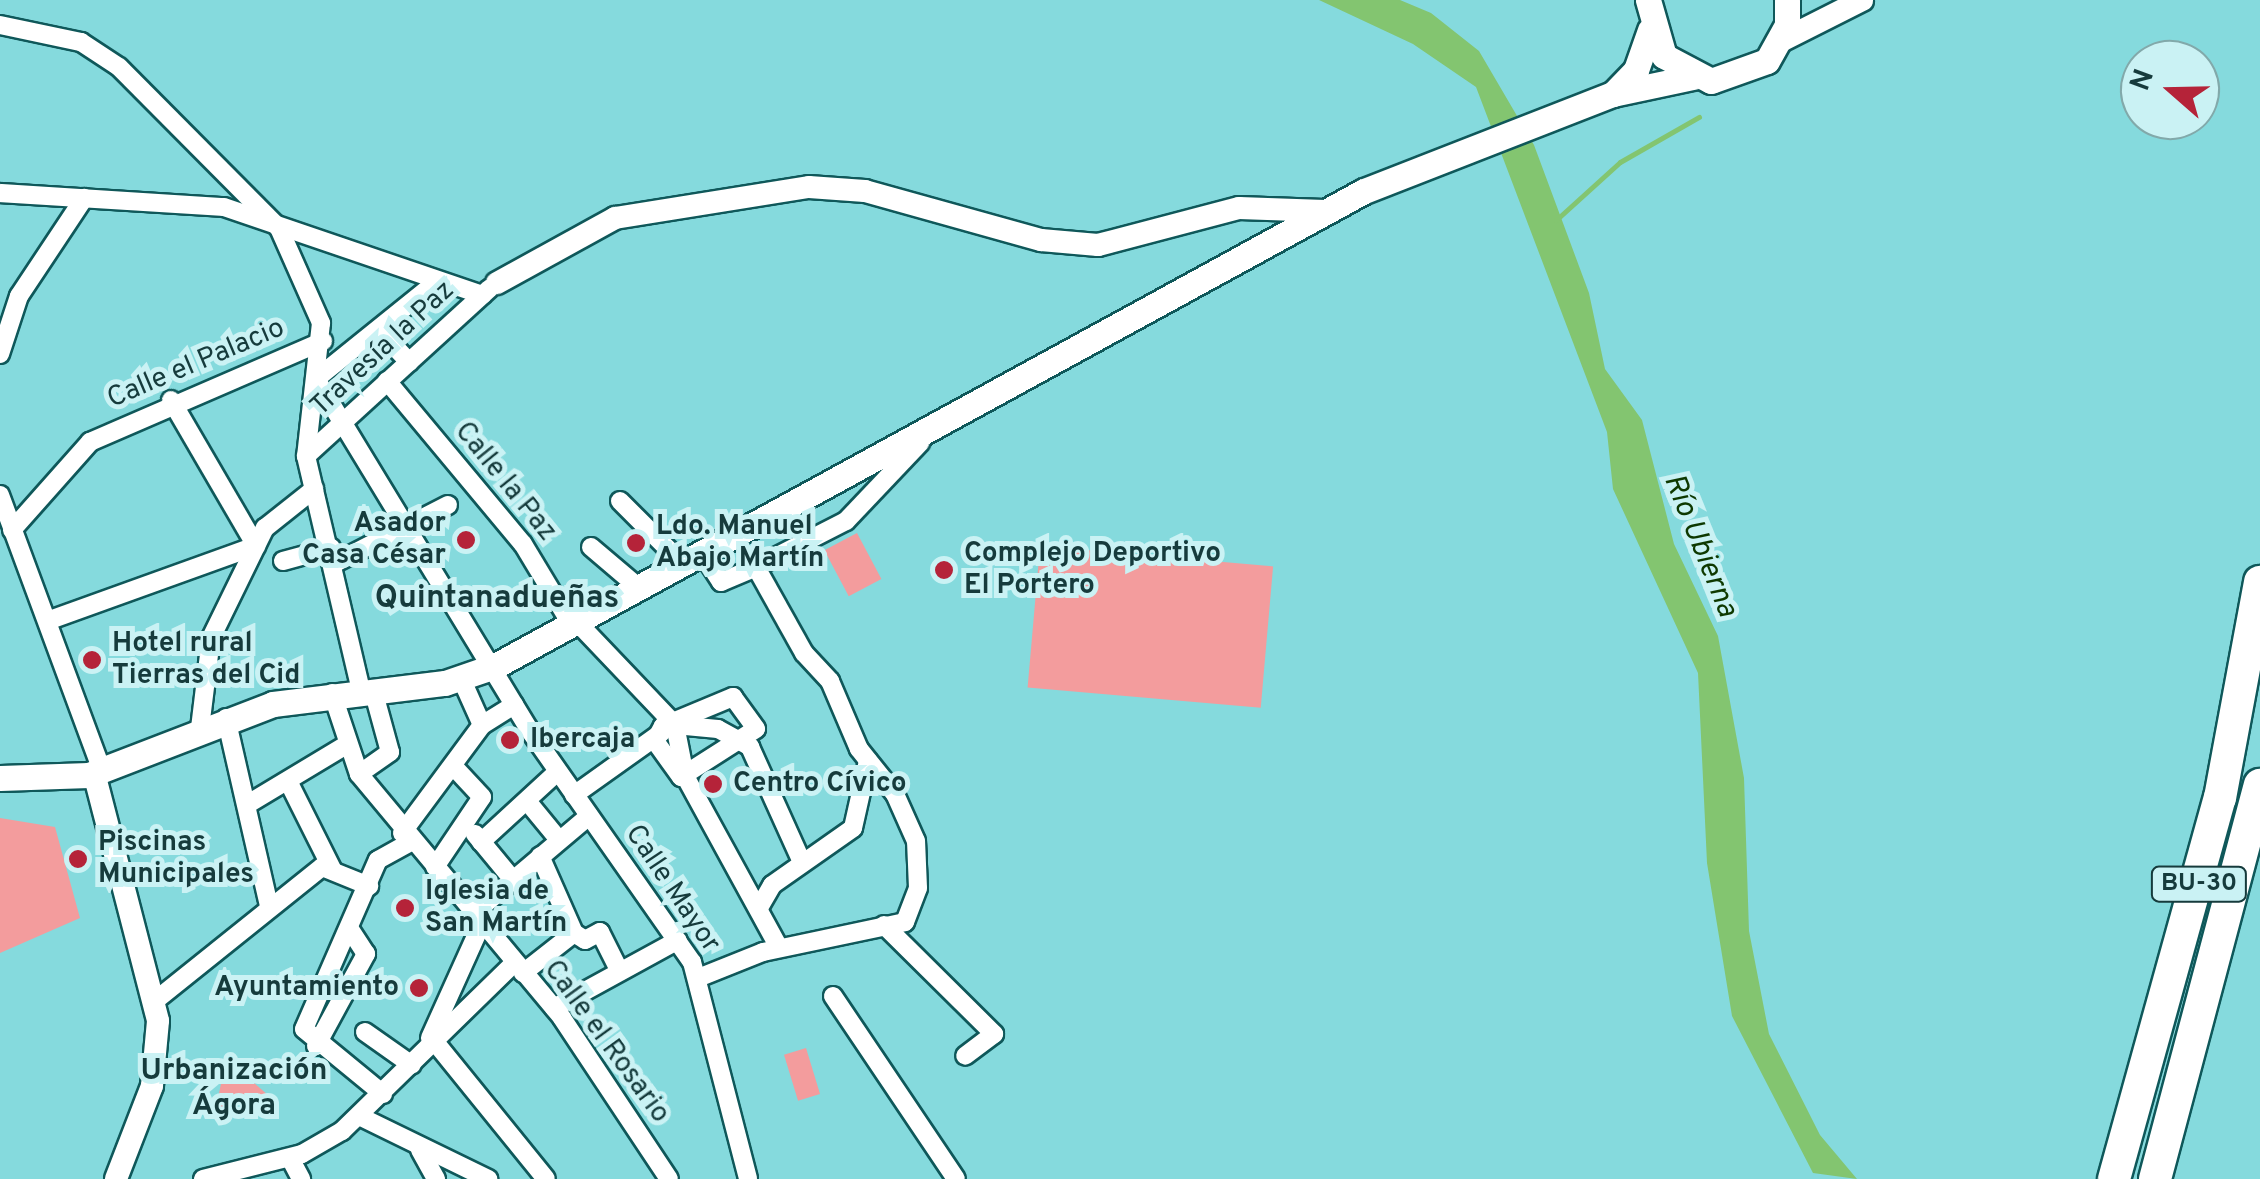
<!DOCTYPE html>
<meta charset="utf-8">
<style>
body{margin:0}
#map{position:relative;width:2260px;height:1179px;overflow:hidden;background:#85dadd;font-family:Overpass,sans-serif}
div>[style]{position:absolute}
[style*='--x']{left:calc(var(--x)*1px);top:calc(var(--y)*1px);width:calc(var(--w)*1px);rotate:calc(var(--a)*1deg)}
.green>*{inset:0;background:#f39c9d;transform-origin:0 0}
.water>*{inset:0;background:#83c570}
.stream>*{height:5px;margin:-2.5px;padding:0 2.5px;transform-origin:2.5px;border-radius:2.5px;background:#83c570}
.roads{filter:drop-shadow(2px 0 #0f585a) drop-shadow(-2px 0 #0f585a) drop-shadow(0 2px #0f585a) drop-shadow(0 -2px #0f585a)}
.minor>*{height:18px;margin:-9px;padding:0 9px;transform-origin:9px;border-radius:9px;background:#fff}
.tertiary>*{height:22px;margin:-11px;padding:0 11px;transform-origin:11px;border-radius:11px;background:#fff}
.secondary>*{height:25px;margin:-12.5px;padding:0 12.5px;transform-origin:12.5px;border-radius:12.5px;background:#fff}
.motorway>*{height:32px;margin:-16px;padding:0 16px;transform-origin:16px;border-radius:16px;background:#fff}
.dots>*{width:28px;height:28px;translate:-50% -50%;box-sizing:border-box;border:5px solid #caf2f4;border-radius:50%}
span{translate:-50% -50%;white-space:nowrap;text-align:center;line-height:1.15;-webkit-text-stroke:10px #caf2f4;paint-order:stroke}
.shield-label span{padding:2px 8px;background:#caf2f4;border:2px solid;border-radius:8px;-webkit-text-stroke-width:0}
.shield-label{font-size:25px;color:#163b3c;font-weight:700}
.street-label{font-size:28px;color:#163b3c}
.poi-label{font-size:28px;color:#163b3c;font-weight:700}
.right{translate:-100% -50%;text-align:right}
.left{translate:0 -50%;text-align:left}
.water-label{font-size:30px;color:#0e3900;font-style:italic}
.neighbourhood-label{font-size:30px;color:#163b3c;font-weight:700}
.quarter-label{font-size:32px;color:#163b3c;font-weight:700}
.north{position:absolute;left:2120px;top:40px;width:100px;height:100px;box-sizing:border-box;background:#caf2f4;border:2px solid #82a9aa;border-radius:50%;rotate:290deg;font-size:28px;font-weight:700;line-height:40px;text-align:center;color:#163b3c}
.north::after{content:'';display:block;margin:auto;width:35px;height:45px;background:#b52339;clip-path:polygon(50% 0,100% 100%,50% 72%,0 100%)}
</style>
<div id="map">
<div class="green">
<div style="left:857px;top:533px;width:52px;height:37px;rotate:62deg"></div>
<div style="left:1040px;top:546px;width:234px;height:142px;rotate:5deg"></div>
<div style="clip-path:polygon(0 818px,55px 827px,80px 918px,0 953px)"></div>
<div style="left:806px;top:1048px;width:48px;height:23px;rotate:73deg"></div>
<div style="clip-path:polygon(226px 1059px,268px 1095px,267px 1097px,216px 1108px)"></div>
</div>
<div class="water">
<div style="clip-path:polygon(1319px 0,1400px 0,1431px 13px,1479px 51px,1534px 145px,1589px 293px,1605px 369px,1642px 420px,1674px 544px,1718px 636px,1744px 778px,1749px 931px,1769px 1034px,1820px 1135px,1857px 1179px,1813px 1173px,1732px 1016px,1707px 863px,1698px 673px,1613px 489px,1607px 432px,1476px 87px,1413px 44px)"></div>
</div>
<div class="stream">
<div style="--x:1556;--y:220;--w:86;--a:-42.2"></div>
<div style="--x:1620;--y:162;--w:91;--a:-29.7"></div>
</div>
<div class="roads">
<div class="minor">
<div style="--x:0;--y:25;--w:83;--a:11.9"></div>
<div style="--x:81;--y:42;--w:45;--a:33.3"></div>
<div style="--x:119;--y:67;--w:227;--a:45.2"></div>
<div style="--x:279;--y:228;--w:104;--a:66.1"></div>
<div style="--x:321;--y:323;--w:134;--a:96.4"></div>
<div style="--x:306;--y:456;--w:241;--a:76.8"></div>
<div style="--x:0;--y:193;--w:224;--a:3.6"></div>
<div style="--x:224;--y:207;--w:273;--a:18.8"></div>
<div style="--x:435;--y:283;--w:153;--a:141.1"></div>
<div style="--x:316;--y:379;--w:408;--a:58.7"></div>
<div style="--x:528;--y:728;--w:286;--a:55"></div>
<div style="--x:692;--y:962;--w:224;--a:75.5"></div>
<div style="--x:382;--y:333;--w:40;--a:47"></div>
<div style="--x:0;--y:354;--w:61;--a:-71.9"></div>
<div style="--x:19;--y:296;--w:118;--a:-56.4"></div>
<div style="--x:387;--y:381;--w:212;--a:50.2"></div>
<div style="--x:523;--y:544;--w:93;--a:59"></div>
<div style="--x:171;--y:400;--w:169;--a:59.8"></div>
<div style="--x:306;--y:456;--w:248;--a:-42.4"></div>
<div style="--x:0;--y:495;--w:294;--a:69.7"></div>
<div style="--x:620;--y:501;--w:86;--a:45"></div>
<div style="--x:12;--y:530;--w:118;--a:-48.4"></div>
<div style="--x:90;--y:442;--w:254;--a:-23.4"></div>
<div style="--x:591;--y:547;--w:60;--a:40.3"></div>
<div style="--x:701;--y:551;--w:37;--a:57"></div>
<div style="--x:721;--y:582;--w:38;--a:-23"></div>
<div style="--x:756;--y:567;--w:101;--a:-27.1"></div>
<div style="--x:846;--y:521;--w:108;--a:-46.5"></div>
<div style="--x:283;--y:561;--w:50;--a:-15.2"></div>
<div style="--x:335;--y:563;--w:127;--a:-27.2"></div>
<div style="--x:50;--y:620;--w:219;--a:-19.8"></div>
<div style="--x:576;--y:621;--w:144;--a:46.4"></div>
<div style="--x:675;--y:725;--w:43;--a:5.3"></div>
<div style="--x:718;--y:729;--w:37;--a:29"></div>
<div style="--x:750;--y:747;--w:126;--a:65.7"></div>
<div style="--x:461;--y:678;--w:51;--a:65.9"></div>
<div style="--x:332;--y:693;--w:85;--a:71.6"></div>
<div style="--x:359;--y:774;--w:317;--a:50.2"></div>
<div style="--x:562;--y:1018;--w:193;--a:56.4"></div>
<div style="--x:733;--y:697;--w:39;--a:54"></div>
<div style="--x:756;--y:729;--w:89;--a:147.4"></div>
<div style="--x:681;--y:777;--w:44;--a:-125.8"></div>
<div style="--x:655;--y:741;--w:17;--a:-62"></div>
<div style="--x:663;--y:726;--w:76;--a:-22.5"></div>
<div style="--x:226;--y:718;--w:192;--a:77.1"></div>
<div style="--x:675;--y:725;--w:52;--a:78.9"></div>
<div style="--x:685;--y:776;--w:196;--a:61.3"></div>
<div style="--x:200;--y:728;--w:91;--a:-83"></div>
<div style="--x:211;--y:638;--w:123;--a:-63.9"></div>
<div style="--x:265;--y:528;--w:63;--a:-38.5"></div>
<div style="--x:359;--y:774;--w:38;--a:-35"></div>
<div style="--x:390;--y:752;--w:64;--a:-105.3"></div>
<div style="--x:290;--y:785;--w:94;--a:63.4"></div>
<div style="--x:574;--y:795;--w:107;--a:-35.5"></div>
<div style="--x:527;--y:801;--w:50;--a:50.6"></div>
<div style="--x:248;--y:804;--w:114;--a:-31"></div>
<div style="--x:402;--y:833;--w:134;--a:-53.5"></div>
<div style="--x:482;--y:725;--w:38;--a:-32"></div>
<div style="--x:475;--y:834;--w:60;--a:50.4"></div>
<div style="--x:481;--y:842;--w:103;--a:-42.6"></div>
<div style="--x:435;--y:867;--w:84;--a:-56.1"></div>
<div style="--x:482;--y:797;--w:40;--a:-133"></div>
<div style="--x:760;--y:906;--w:24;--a:-60"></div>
<div style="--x:772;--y:885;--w:99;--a:-35.1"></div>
<div style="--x:853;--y:828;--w:69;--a:-77.4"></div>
<div style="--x:473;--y:914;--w:152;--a:-40.2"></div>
<div style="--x:884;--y:925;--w:155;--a:44.7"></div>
<div style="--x:994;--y:1034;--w:36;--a:143"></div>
<div style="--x:574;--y:933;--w:13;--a:32"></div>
<div style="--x:585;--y:940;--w:17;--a:-28"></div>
<div style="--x:600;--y:932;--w:40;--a:63.4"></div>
<div style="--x:523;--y:973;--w:65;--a:-38.1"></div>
<div style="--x:574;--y:933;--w:84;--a:-113.8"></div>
<div style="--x:698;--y:978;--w:70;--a:-21.8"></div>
<div style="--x:763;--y:952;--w:145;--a:-11.9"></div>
<div style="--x:905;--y:922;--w:36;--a:-69"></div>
<div style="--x:918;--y:888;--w:47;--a:-92.4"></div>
<div style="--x:916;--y:841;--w:51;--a:-114.1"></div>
<div style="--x:895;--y:794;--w:58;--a:-128.7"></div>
<div style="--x:859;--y:749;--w:74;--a:-113.1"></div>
<div style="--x:830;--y:681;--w:38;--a:-133"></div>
<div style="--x:804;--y:653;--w:98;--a:-119.2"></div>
<div style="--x:833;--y:996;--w:220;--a:56.1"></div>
<div style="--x:156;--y:1000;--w:213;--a:-38.7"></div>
<div style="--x:322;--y:867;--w:51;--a:22"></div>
<div style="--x:554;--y:1008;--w:141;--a:-28.7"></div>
<div style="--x:365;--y:1032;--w:57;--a:35.1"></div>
<div style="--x:430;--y:1038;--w:124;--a:-65.7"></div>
<div style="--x:435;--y:1042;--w:176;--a:51"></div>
<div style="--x:316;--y:1046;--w:105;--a:-61.5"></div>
<div style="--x:366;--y:954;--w:27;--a:-123"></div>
<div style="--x:383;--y:1094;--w:102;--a:-140.6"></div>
<div style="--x:304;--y:1029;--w:184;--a:-66.4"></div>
<div style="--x:378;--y:860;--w:38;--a:-29"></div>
<div style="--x:359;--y:1116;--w:144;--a:26"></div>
<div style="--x:420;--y:1150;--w:33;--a:61"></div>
<div style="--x:290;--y:1158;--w:24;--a:62"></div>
<div style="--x:203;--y:1179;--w:102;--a:-14.2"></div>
<div style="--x:302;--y:1154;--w:46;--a:-29.9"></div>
<div style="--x:342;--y:1131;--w:240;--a:-44.3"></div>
</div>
<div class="tertiary">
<div style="--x:1781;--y:41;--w:91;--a:-26.8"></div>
<div style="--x:497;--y:283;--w:135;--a:-28.8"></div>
<div style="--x:615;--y:218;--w:196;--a:-9.1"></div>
<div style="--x:809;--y:187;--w:56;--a:4.1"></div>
<div style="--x:865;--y:191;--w:183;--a:15.6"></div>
<div style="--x:1041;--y:240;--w:57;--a:5"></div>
<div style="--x:1098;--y:245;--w:146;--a:-14.7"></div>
<div style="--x:1239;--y:208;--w:86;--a:2"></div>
<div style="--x:94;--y:773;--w:256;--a:75.5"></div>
<div style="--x:158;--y:1021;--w:65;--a:95.3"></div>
<div style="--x:152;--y:1086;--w:100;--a:111.2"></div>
</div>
<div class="secondary">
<div style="--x:1648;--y:0;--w:58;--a:74.1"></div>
<div style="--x:1664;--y:56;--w:53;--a:28"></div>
<div style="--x:1711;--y:81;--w:59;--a:-19.7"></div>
<div style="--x:1767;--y:61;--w:41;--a:-60.9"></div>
<div style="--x:1787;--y:25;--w:25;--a:-90"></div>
<div style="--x:1613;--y:94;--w:33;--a:-46"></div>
<div style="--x:1636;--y:70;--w:42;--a:-70.7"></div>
<div style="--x:0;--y:778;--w:89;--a:-1.9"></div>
<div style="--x:89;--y:775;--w:197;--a:-21.1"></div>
<div style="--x:273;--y:704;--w:173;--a:-7"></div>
<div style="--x:445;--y:683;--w:53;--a:-18.8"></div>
<div style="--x:495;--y:666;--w:990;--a:-28.66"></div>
<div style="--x:1364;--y:191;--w:267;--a:-21.3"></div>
<div style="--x:1613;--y:94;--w:82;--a:-12"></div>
</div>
<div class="motorway">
<div style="--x:2114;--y:1179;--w:395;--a:-74.5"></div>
<div style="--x:2220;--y:798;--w:220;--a:-79.5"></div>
<div style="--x:2155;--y:1179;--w:408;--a:-75.1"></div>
</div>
</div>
<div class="dots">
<div style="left:466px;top:540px;background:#b52339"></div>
<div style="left:636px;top:543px;background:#b52339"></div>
<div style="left:944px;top:570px;background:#b52339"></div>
<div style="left:92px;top:660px;background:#b52339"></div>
<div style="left:510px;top:740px;background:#b52339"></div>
<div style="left:713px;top:784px;background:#b52339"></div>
<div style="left:78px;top:859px;background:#b52339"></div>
<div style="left:405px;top:908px;background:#b52339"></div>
<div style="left:419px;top:988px;background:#b52339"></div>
</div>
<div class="shield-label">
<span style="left:2199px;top:884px">BU-30</span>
</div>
<div class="street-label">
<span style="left:383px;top:349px;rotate:-43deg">Travesía la Paz</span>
<span style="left:196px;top:364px;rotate:-23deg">Calle el Palacio</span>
<span style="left:505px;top:482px;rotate:51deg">Calle la Paz</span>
<span style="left:672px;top:889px;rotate:56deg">Calle Mayor</span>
<span style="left:606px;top:1042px;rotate:54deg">Calle el Rosario</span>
</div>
<div class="poi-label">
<span class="right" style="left:446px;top:540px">Asador<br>Casa César</span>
<span class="left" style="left:656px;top:543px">Ldo. Manuel<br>Abajo Martín</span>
<span class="left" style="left:964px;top:570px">Complejo Deportivo<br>El Portero</span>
<span class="left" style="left:112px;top:660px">Hotel rural<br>Tierras del Cid</span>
<span class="left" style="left:530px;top:740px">Ibercaja</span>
<span class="left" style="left:733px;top:784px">Centro Cívico</span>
<span class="left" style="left:98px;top:859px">Piscinas<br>Municipales</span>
<span class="left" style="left:425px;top:908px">Iglesia de<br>San Martín</span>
<span class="right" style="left:399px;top:988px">Ayuntamiento</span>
</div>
<div class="water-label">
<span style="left:1699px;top:546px;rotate:68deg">Río Ubierna</span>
</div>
<div class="neighbourhood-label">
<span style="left:234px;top:1089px">Urbanización<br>Ágora</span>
</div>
<div class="quarter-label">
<span style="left:497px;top:599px">Quintanadueñas</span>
</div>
<div class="north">N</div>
</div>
